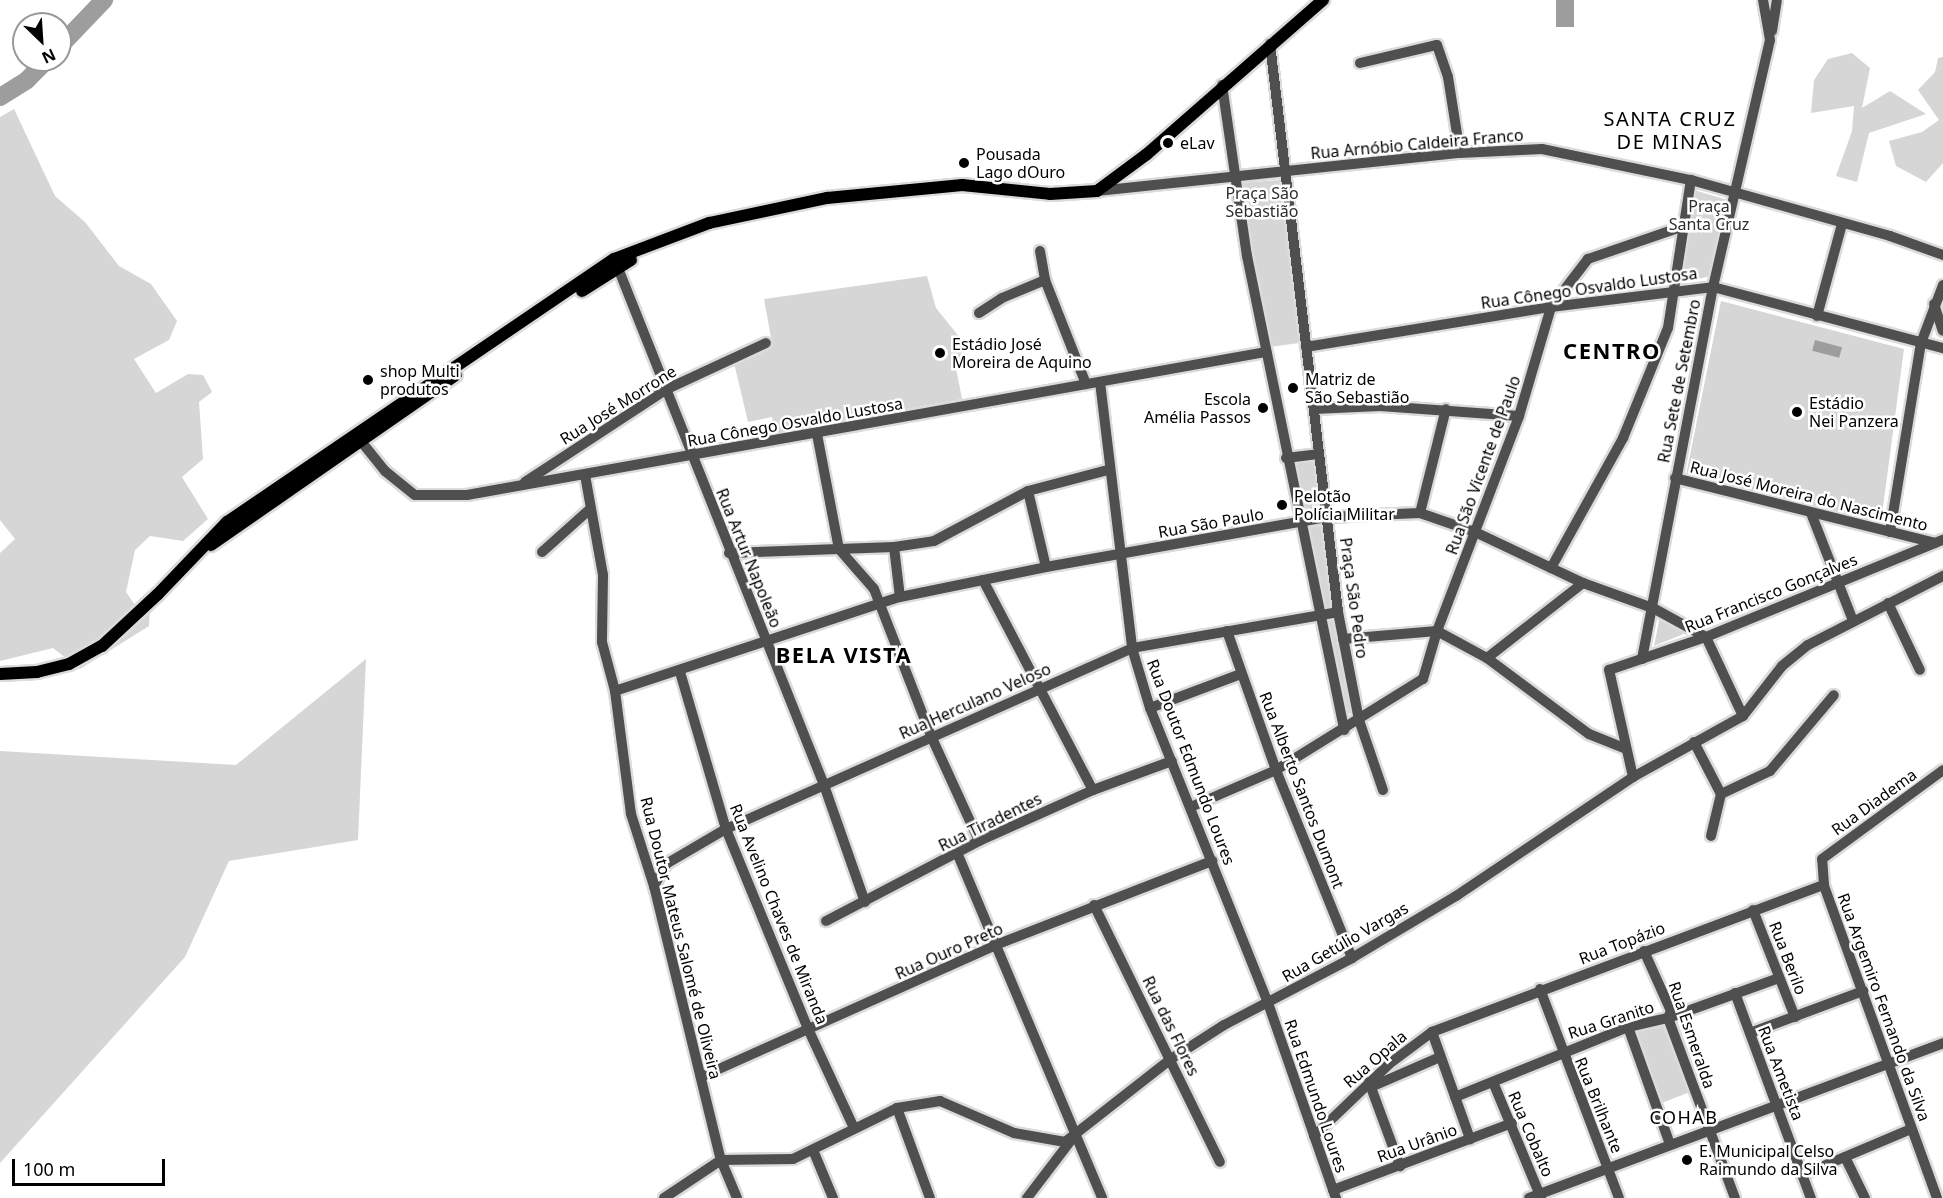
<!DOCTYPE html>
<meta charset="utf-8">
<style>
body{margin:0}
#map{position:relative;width:1943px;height:1198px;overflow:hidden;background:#fff;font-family:"Noto Sans",sans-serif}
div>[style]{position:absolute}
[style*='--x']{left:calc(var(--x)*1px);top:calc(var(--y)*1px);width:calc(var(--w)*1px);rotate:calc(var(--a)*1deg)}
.green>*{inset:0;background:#d6d6d6;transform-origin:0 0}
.water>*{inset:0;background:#9d9d9d;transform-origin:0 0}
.river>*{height:18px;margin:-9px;padding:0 9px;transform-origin:9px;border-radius:9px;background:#9d9d9d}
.roads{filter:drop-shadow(2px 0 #dbdbdb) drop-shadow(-2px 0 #dbdbdb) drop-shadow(0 2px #dbdbdb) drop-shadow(0 -2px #dbdbdb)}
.minor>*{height:10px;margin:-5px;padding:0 5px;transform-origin:5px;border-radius:5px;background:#4f4f4f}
.major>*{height:12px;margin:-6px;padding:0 6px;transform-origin:6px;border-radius:6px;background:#000}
.dots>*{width:16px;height:16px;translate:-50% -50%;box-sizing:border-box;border:3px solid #fff;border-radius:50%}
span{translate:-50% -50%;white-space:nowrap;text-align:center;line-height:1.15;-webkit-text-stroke:5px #fff;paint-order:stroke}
.poi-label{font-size:16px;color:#000}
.left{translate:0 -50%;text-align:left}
.right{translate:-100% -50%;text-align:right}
.street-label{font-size:16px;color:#000}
.park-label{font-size:16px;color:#2d2d2d}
.neighbourhood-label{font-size:18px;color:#000;letter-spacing:1.5px}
.quarter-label{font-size:20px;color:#000;letter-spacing:1.5px}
.district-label{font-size:22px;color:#000;font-weight:700;letter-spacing:1.5px}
.north{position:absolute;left:12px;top:12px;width:60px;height:60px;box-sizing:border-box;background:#fff;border:2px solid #999;border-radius:50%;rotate:155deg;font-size:16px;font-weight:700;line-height:24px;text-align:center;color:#000}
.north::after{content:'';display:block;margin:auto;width:21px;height:27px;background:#000;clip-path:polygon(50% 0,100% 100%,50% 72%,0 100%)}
.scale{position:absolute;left:12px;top:1159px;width:153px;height:27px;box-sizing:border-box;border:3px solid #000;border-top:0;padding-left:8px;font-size:18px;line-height:21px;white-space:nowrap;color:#000;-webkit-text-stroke:4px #fff;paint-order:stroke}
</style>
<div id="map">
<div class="green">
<div style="clip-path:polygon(1852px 53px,1870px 68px,1862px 108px,1890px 91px,1926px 114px,1869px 133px,1857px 182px,1836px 176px,1852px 131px,1854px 106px,1811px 113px,1814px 80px,1828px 59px)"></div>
<div style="clip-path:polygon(1943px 57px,1943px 163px,1926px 182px,1896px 166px,1889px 141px,1922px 132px,1939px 120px,1918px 90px,1935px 72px,1938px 58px)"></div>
<div style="clip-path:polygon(14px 109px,55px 196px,85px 222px,119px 266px,151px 284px,177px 321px,169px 340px,134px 359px,156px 393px,188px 374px,203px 375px,212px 392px,199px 402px,203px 459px,182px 477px,208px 519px,183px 541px,150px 536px,135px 550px,126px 592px,141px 614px,150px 605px,149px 626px,80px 669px,53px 648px,0 661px,0 553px,15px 539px,0 520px,0 117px)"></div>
<div style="clip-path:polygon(1279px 180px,1299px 343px,1270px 347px,1239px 183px)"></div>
<div style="clip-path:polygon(1694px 190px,1731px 201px,1712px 276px,1682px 282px)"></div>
<div style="clip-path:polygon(927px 276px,936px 308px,965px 344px,956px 368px,962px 399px,775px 433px,772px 417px,748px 422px,734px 363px,772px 343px,764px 299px)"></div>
<div style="clip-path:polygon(1721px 301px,1904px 349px,1881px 522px,1686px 475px)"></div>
<div style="left:1315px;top:459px;width:53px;height:21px;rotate:84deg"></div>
<div style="left:1323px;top:524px;width:84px;height:18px;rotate:81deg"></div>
<div style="clip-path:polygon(1337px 616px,1355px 712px,1343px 715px,1322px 619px)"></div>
<div style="clip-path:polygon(1660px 616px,1691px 631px,1654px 646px)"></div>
<div style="clip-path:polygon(366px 659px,358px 840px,229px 861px,185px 957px,0 1163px,0 751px,236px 765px)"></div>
<div style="left:1666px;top:1021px;width:75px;height:37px;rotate:69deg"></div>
</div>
<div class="water">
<div style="left:1556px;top:0;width:18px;height:27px"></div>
<div style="left:1815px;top:340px;width:28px;height:11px;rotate:15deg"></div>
</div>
<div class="river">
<div style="--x:60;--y:46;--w:64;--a:-46.3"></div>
<div style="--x:0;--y:97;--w:32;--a:-32"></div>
<div style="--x:27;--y:80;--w:28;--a:-45"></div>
</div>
<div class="roads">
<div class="minor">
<div style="--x:1772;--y:31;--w:31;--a:-81"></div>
<div style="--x:1270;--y:44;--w:572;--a:83.17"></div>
<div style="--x:1338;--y:612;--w:110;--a:79"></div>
<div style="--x:1359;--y:720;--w:74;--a:71.1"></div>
<div style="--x:1360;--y:63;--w:79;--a:-13.2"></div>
<div style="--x:1437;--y:45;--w:34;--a:71"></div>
<div style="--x:1448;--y:77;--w:77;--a:81"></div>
<div style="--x:1222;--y:85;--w:173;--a:81.7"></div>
<div style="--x:1247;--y:256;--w:484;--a:78.4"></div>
<div style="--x:1097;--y:191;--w:365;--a:-6"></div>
<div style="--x:1460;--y:153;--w:82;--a:-2.8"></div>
<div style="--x:1542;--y:149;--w:152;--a:11.8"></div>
<div style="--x:1691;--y:180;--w:207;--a:15.7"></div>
<div style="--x:1890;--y:236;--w:56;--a:19.7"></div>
<div style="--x:1040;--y:251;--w:29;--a:80"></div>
<div style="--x:1045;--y:280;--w:112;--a:68.5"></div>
<div style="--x:616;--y:263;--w:562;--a:68.27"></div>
<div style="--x:824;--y:785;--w:124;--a:70.7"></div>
<div style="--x:1934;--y:304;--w:28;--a:72"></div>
<div style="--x:979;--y:313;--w:27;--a:-33"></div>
<div style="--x:1002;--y:298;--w:47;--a:-22.7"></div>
<div style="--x:1817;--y:316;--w:95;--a:-74.8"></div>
<div style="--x:1306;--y:347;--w:248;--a:-9.3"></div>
<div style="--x:1551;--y:307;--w:163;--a:-7"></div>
<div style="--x:1713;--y:287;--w:238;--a:14.9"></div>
<div style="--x:1100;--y:382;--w:268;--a:83.1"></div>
<div style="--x:1132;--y:648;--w:63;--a:73.3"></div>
<div style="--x:1150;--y:708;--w:318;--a:68.2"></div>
<div style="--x:1268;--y:1003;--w:207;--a:70.8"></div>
<div style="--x:1314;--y:409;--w:66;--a:-2.6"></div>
<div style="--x:1380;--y:406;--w:139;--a:4.1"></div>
<div style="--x:817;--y:434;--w:117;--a:79.2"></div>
<div style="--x:839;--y:549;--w:53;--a:48.8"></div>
<div style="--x:874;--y:589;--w:158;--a:68.8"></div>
<div style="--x:931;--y:736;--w:115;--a:65.4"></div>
<div style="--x:356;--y:435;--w:46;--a:51.1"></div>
<div style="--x:385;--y:471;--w:38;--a:39"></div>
<div style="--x:415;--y:495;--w:52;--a:0"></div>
<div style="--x:467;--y:495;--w:812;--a:-10.15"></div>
<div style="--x:1286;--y:458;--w:32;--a:-7"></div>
<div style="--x:585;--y:475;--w:102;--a:79.8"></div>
<div style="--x:603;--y:575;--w:67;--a:90.9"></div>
<div style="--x:602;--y:642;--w:51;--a:75.1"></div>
<div style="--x:615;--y:691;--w:124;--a:82.6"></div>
<div style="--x:631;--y:814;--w:76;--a:72.3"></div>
<div style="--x:654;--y:886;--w:282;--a:76.3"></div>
<div style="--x:721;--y:1160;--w:41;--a:67.2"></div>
<div style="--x:1675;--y:478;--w:268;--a:14"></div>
<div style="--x:525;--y:482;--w:170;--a:-33.2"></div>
<div style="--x:667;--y:389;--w:109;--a:-24.9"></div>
<div style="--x:1028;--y:491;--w:78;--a:76.7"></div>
<div style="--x:1420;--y:513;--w:107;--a:-76"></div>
<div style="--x:1811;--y:513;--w:116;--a:68.7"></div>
<div style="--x:1890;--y:532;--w:192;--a:-80.7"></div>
<div style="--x:1921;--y:343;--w:62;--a:-69.2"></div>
<div style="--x:894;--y:547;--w:50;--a:83.2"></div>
<div style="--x:542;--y:552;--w:63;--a:-41.8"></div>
<div style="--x:729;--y:553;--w:165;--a:-2.1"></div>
<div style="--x:894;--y:547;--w:40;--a:-8.5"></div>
<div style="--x:934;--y:541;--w:106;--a:-28"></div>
<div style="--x:1028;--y:491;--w:83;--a:-14.7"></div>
<div style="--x:1551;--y:568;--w:149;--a:-61"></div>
<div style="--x:1623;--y:438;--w:119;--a:-67.8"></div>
<div style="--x:1668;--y:328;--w:150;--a:-81.2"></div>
<div style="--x:983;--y:580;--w:237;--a:62.4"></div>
<div style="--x:1888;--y:603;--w:74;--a:64.5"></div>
<div style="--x:1227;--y:631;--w:147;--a:70.6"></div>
<div style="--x:1276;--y:770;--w:203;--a:68"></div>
<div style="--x:1343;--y:639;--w:94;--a:-4.9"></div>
<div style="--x:1437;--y:631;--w:57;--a:28.4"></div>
<div style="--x:1487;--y:658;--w:127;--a:36.7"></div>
<div style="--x:1589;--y:734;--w:40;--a:22"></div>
<div style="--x:1487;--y:658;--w:122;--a:-38"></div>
<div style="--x:1642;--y:659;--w:379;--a:-79.2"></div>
<div style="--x:1713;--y:287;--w:253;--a:-77"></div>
<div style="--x:1770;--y:40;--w:41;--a:-99.9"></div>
<div style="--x:680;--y:672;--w:164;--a:73.7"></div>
<div style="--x:726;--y:829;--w:218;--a:67.7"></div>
<div style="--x:809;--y:1031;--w:105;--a:65.1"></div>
<div style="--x:615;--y:691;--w:300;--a:-18.3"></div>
<div style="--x:900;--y:597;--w:149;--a:-11.6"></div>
<div style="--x:1046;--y:567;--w:285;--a:-10.1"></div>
<div style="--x:1327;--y:517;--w:93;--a:-2.5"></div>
<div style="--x:1420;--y:513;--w:58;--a:19.1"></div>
<div style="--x:1475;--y:532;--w:119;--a:25.3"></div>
<div style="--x:1583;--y:583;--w:74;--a:19.7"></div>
<div style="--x:1653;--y:608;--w:60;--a:28.7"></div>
<div style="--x:1706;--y:637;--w:87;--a:64.9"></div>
<div style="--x:1150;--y:708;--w:97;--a:-20.5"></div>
<div style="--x:1694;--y:742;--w:59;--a:62.6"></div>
<div style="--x:1721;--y:794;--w:54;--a:-25.1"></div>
<div style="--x:1770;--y:771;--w:99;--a:-49.9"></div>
<div style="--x:1633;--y:777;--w:110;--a:-102.6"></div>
<div style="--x:1609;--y:670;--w:102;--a:-18.8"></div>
<div style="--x:1706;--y:637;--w:256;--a:-22.3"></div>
<div style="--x:1193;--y:806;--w:90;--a:-23.4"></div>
<div style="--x:1276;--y:770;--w:173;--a:-31.8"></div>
<div style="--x:1423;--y:679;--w:50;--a:-73.7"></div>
<div style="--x:1437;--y:631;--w:230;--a:-69.1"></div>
<div style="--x:1519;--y:416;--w:114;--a:-73.6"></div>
<div style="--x:1551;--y:307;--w:61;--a:-52.4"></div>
<div style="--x:1588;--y:259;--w:102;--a:-19"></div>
<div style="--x:1711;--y:836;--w:43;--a:-76.6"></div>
<div style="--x:958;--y:855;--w:372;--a:67.2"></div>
<div style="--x:654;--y:886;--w:25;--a:-61"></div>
<div style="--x:666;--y:864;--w:69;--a:-30.3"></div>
<div style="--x:726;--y:829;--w:445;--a:-24"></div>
<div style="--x:1132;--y:648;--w:209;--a:-9.9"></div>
<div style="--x:1094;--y:905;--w:286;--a:63.9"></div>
<div style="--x:1753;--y:910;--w:115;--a:68.6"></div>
<div style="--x:826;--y:921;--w:173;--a:-27.6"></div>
<div style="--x:979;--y:841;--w:125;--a:-24.1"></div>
<div style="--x:1093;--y:790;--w:84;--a:-20.2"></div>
<div style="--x:1644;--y:951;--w:66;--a:65.8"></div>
<div style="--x:1671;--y:1011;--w:8;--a:113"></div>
<div style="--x:1668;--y:1018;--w:192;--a:69.6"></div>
<div style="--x:1540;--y:989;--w:223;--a:69.3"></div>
<div style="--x:1735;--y:993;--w:219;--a:69.7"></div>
<div style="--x:1628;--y:1027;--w:124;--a:70.3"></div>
<div style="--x:1432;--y:1032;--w:114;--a:70.4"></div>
<div style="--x:1750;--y:1033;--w:121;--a:-20.4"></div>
<div style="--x:701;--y:1077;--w:325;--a:-24.1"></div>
<div style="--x:998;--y:944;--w:230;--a:-21.2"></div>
<div style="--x:1369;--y:1082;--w:90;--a:69.7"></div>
<div style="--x:1493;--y:1082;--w:126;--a:67.5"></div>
<div style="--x:1371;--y:1087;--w:75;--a:-23.5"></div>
<div style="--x:1455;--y:1097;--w:187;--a:-22"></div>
<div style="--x:1628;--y:1027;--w:41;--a:-12.7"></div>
<div style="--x:1668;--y:1018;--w:118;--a:-19.8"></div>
<div style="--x:897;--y:1108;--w:96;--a:69.9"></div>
<div style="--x:1314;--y:1136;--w:104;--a:-43.8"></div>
<div style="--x:1389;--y:1064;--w:54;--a:-36.7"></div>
<div style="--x:1432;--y:1032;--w:419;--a:-20.6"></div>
<div style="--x:813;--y:1150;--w:52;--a:67.4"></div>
<div style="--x:1845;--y:1157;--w:46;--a:64"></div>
<div style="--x:721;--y:1160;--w:72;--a:-0.8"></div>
<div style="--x:793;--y:1159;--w:116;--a:-26.1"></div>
<div style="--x:897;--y:1108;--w:44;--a:-9.2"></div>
<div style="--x:940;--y:1101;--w:81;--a:23.4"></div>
<div style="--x:1014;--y:1133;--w:52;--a:10"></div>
<div style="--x:1065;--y:1142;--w:135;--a:-38.1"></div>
<div style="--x:1171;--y:1059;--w:63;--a:-32.7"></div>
<div style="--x:1224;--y:1025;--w:144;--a:-27.6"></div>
<div style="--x:1352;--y:958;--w:121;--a:-30.8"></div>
<div style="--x:1456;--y:896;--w:213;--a:-33.9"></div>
<div style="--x:1633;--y:777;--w:126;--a:-29"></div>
<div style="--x:1743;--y:716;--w:63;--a:-52"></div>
<div style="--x:1782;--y:666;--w:33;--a:-39"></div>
<div style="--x:1808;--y:645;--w:152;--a:-27.1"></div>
<div style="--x:1802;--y:1175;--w:118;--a:-22.9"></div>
<div style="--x:1333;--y:1190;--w:191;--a:-20.5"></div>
<div style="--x:664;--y:1198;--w:69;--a:-33.7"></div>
<div style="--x:1027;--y:1198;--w:74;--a:-52.7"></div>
<div style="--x:1529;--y:1198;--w:442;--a:-20.5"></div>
<div style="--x:1937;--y:1198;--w:333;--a:-109.9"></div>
<div style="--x:1824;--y:885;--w:26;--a:-94"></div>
<div style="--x:1822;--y:859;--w:150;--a:-36.3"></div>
</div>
<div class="major">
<div style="--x:582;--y:291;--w:58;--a:-32.3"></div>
<div style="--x:211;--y:545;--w:298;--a:-34.8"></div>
<div style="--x:0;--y:674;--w:37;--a:-3"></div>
<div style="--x:37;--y:672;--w:33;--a:-14"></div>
<div style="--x:69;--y:664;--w:38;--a:-29"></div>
<div style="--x:102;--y:646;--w:76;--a:-42.9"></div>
<div style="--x:158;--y:594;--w:100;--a:-46.2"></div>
<div style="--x:227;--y:522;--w:468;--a:-34.2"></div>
<div style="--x:614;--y:259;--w:102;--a:-20.8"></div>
<div style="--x:709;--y:223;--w:121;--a:-12"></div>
<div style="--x:827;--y:198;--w:136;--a:-5.5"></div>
<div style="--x:962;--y:185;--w:88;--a:5.8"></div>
<div style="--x:1050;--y:194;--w:47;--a:-3.7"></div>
<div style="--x:1097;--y:191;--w:62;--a:-36.5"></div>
<div style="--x:1147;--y:154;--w:234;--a:-41.2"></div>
</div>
</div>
<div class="dots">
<div style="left:1168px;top:143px;background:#000"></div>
<div style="left:964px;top:163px;background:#000"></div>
<div style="left:940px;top:353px;background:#000"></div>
<div style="left:368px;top:380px;background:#000"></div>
<div style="left:1293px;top:388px;background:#000"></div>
<div style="left:1263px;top:408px;background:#000"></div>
<div style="left:1797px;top:412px;background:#000"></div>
<div style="left:1282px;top:505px;background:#000"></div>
<div style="left:1687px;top:1160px;background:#000"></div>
</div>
<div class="poi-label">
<span class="left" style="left:1180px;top:143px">eLav</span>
<span class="left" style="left:976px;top:163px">Pousada<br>Lago dOuro</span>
<span class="left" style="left:952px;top:353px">Estádio José<br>Moreira de Aquino</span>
<span class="left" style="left:380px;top:380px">shop Multi<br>produtos</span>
<span class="left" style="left:1305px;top:388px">Matriz de<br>São Sebastião</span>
<span class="right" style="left:1251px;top:408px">Escola<br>Amélia Passos</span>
<span class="left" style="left:1809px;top:412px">Estádio<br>Nei Panzera</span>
<span class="left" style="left:1294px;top:505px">Pelotão<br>Polícia Militar</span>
<span class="left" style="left:1699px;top:1160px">E. Municipal Celso<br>Raimundo da Silva</span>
</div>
<div class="street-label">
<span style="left:1417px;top:144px;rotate:-5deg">Rua Arnóbio Caldeira Franco</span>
<span style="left:1589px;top:288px;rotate:-8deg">Rua Cônego Osvaldo Lustosa</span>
<span style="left:1679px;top:381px;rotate:-79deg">Rua Sete de Setembro</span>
<span style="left:618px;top:405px;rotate:-32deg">Rua José Morrone</span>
<span style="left:795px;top:422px;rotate:-10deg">Rua Cônego Osvaldo Lustosa</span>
<span style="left:1483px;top:465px;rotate:-70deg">Rua São Vicente de Paulo</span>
<span style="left:1809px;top:496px;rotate:14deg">Rua José Moreira do Nascimento</span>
<span style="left:1211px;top:523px;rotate:-10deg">Rua São Paulo</span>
<span style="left:749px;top:558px;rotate:68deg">Rua Artur Napoleão</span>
<span style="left:1771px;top:593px;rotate:-22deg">Rua Francisco Gonçalves</span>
<span style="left:1354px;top:598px;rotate:82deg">Praça São Pedro</span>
<span style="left:975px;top:701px;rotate:-24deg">Rua Herculano Veloso</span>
<span style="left:1191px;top:762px;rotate:69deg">Rua Doutor Edmundo Loures</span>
<span style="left:1302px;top:790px;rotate:69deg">Rua Alberto Santos Dumont</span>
<span style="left:1874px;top:802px;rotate:-36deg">Rua Diadema</span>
<span style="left:990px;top:822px;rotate:-26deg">Rua Tiradentes</span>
<span style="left:779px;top:914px;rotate:68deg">Rua Avelino Chaves de Miranda</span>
<span style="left:681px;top:938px;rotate:76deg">Rua Doutor Mateus Salomé de Oliveira</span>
<span style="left:1345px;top:942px;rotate:-30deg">Rua Getúlio Vargas</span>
<span style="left:1622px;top:943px;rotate:-21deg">Rua Topázio</span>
<span style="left:949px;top:951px;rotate:-24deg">Rua Ouro Preto</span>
<span style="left:1788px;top:958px;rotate:69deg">Rua Berilo</span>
<span style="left:1884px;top:1007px;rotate:70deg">Rua Argemiro Fernando da Silva</span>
<span style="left:1611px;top:1020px;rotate:-18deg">Rua Granito</span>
<span style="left:1171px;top:1026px;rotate:64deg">Rua das Flores</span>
<span style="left:1692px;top:1035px;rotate:71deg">Rua Esmeralda</span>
<span style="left:1375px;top:1059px;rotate:-41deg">Rua Opala</span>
<span style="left:1781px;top:1073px;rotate:69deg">Rua Ametista</span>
<span style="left:1316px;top:1096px;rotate:71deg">Rua Edmundo Loures</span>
<span style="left:1599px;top:1105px;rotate:68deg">Rua Brilhante</span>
<span style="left:1531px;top:1134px;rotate:67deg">Rua Cobalto</span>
<span style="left:1417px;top:1143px;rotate:-20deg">Rua Urânio</span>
</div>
<div class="park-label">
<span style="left:1262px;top:202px">Praça São<br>Sebastião</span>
<span style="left:1709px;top:215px">Praça<br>Santa Cruz</span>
</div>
<div class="neighbourhood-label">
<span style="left:1684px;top:1117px">COHAB</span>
</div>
<div class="quarter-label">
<span style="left:1670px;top:130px">SANTA CRUZ<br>DE MINAS</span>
</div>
<div class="district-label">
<span style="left:1612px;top:351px">CENTRO</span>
<span style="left:844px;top:655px">BELA VISTA</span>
</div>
<div class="north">N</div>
<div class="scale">100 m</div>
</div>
